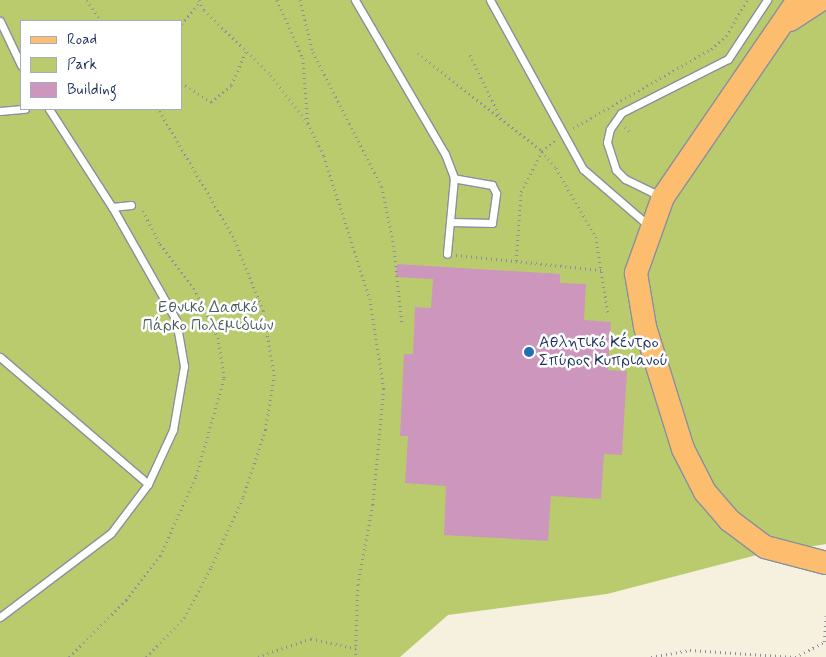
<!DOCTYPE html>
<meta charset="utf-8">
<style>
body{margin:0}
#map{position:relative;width:826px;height:657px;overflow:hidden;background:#f6f0df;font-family:Mynerve,sans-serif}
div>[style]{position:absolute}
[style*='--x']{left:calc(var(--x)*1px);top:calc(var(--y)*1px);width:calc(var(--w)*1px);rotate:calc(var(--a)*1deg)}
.green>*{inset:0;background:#bacb6e}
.building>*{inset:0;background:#cd96bc}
.path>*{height:2.5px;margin-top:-1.25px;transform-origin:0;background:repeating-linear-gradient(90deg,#88909e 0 1px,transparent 0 5px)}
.roads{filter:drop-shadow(1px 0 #88909e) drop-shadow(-1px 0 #88909e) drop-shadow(0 1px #88909e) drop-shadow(0 -1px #88909e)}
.lane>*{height:7px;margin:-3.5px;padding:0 3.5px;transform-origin:3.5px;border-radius:3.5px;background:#fff}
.primary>*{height:22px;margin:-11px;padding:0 11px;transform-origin:11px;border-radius:11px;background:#fcbd6f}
.dots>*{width:14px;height:14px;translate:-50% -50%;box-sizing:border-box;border:2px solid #fff;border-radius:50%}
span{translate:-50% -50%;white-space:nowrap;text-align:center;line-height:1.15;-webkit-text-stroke:5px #fff;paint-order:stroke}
.park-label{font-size:16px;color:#4b5e63}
.poi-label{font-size:16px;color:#1b2f5e}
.left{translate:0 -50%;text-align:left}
.legend{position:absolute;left:20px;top:20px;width:162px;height:90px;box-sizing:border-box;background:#fff;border:1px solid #a4acbf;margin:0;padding:6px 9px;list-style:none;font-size:15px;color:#1b2f5e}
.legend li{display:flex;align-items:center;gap:10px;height:25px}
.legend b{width:25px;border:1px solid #a4acbf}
</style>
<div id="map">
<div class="green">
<div style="clip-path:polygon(evenodd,0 0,826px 0,826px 544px,757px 555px,607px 594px,448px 615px,400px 657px,0 657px,0 0,21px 21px,181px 21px,181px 109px,21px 109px,21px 21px)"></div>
</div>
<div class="building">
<div style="clip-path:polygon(397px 264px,560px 274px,560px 283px,586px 284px,584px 320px,611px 322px,608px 370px,627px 371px,622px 455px,604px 454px,601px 499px,551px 496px,548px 541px,444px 535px,446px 486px,405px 483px,408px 436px,400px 436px,404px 354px,413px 354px,415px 307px,431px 308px,433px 279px,396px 277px)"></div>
</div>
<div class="path">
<div style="--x:87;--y:0;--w:25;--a:56"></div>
<div style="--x:199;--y:0;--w:11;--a:63"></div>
<div style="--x:204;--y:10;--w:93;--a:44.1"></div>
<div style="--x:271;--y:75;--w:61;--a:52.4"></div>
<div style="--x:308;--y:123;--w:37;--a:64"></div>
<div style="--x:324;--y:156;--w:150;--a:72.2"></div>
<div style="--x:370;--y:299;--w:91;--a:81.2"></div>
<div style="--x:384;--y:389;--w:117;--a:95.4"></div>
<div style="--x:373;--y:505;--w:81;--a:100.6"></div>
<div style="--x:358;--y:585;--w:64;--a:91.8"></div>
<div style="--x:356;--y:649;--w:46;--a:-167.5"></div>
<div style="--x:311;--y:639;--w:56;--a:161.2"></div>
<div style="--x:277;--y:0;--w:64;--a:65.9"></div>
<div style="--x:303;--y:58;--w:65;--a:85.6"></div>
<div style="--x:300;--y:0;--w:54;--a:76"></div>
<div style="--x:313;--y:52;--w:152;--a:62.9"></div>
<div style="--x:382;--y:187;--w:60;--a:78.5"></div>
<div style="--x:394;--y:246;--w:77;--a:84.1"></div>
<div style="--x:181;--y:24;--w:29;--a:-49"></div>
<div style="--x:418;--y:53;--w:158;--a:38.3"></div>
<div style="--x:542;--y:151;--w:22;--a:51"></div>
<div style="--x:556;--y:168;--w:80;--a:59.9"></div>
<div style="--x:596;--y:237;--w:78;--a:81.1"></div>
<div style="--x:470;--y:55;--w:70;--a:63.8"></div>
<div style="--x:181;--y:83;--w:36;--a:32"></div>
<div style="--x:211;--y:102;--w:26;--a:-40"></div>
<div style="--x:231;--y:85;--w:37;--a:-66"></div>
<div style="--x:625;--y:127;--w:8;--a:45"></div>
<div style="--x:573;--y:128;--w:159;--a:-29.8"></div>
<div style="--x:711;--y:49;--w:20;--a:-41"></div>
<div style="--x:726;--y:36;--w:42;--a:-59.7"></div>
<div style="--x:456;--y:255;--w:146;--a:5.9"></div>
<div style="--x:516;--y:261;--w:69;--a:-85.9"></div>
<div style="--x:521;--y:192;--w:46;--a:-62.9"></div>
<div style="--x:542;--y:151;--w:18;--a:-38"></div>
<div style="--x:356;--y:649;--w:8;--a:90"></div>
<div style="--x:69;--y:657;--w:81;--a:-45"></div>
<div style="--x:126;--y:600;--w:56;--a:-52.3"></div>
<div style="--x:160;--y:556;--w:88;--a:-65.8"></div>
<div style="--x:196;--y:476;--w:102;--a:-74.1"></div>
<div style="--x:224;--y:378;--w:39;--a:-99"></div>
<div style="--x:218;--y:339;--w:55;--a:-115.6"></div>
<div style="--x:194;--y:289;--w:58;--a:-127.3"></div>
<div style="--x:159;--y:243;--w:39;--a:-117"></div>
<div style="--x:146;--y:657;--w:54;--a:-45.7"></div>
<div style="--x:184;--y:618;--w:58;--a:-62.1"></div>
<div style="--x:211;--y:567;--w:77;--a:-65.4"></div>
<div style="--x:243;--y:497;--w:71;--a:-71.8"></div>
<div style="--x:265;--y:430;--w:55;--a:-80.5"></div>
<div style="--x:274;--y:376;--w:66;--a:-99.6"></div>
<div style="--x:263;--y:311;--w:80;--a:-112.1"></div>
<div style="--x:233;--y:237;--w:148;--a:-120.4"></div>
<div style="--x:651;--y:657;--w:40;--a:-10"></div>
<div style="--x:690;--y:650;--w:105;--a:3.8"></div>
<div style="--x:795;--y:657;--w:33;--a:-27"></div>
<div style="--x:824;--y:642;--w:26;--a:-86"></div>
</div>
<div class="roads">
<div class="lane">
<div style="--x:355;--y:0;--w:178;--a:59.7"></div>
<div style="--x:445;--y:154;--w:26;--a:69"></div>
<div style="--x:454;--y:178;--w:76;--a:95.3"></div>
<div style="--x:490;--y:0;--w:193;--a:61.2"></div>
<div style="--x:583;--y:169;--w:87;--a:40.8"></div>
<div style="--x:0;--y:21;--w:49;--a:64.5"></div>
<div style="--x:49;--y:109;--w:117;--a:57.3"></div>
<div style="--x:112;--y:207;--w:19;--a:-6"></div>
<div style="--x:0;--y:111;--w:25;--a:-5"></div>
<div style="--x:660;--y:196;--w:39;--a:-154"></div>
<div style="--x:625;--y:179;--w:13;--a:-135"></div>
<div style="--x:616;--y:170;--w:29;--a:-108"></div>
<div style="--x:607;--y:142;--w:13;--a:-77"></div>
<div style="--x:610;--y:129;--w:19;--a:-55"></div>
<div style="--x:621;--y:113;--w:120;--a:-26.8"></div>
<div style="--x:728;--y:59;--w:71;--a:-56.5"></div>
<div style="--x:452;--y:222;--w:40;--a:1.4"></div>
<div style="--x:492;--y:223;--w:30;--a:-82"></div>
<div style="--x:496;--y:193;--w:9;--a:-117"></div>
<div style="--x:492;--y:185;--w:39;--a:-170"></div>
<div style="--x:0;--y:357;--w:195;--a:40.6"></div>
<div style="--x:148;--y:484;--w:60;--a:-65.2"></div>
<div style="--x:173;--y:430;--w:65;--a:-80.2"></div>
<div style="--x:184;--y:366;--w:47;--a:-99.9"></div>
<div style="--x:176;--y:320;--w:130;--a:-119.5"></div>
<div style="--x:0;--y:617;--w:139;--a:-37.1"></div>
<div style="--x:111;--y:533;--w:61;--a:-52.9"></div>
</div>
<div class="primary">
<div style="--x:798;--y:0;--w:239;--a:124.4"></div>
<div style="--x:663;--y:197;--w:81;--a:109.6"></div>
<div style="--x:636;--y:273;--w:55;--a:80.5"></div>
<div style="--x:645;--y:327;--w:128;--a:72.7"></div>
<div style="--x:683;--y:449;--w:48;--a:62.9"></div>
<div style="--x:705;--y:492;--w:37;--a:49"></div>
<div style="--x:729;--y:520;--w:45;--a:36.9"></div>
<div style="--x:765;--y:547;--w:63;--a:14.7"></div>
<div style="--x:790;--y:20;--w:37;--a:-33"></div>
</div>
</div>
<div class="dots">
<div style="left:529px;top:352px;background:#1f6fb2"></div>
</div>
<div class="park-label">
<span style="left:208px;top:317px">Εθνικό Δασικό<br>Πάρκο Πολεμιδιών</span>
</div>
<div class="poi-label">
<span class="left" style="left:539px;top:352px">Αθλητικό Κέντρο<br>Σπύρος Κυπριανού</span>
</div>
<ul class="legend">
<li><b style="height:6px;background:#fcbd6f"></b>Road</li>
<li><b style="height:14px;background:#bacb6e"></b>Park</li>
<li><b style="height:14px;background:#cd96bc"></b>Building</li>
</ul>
</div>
